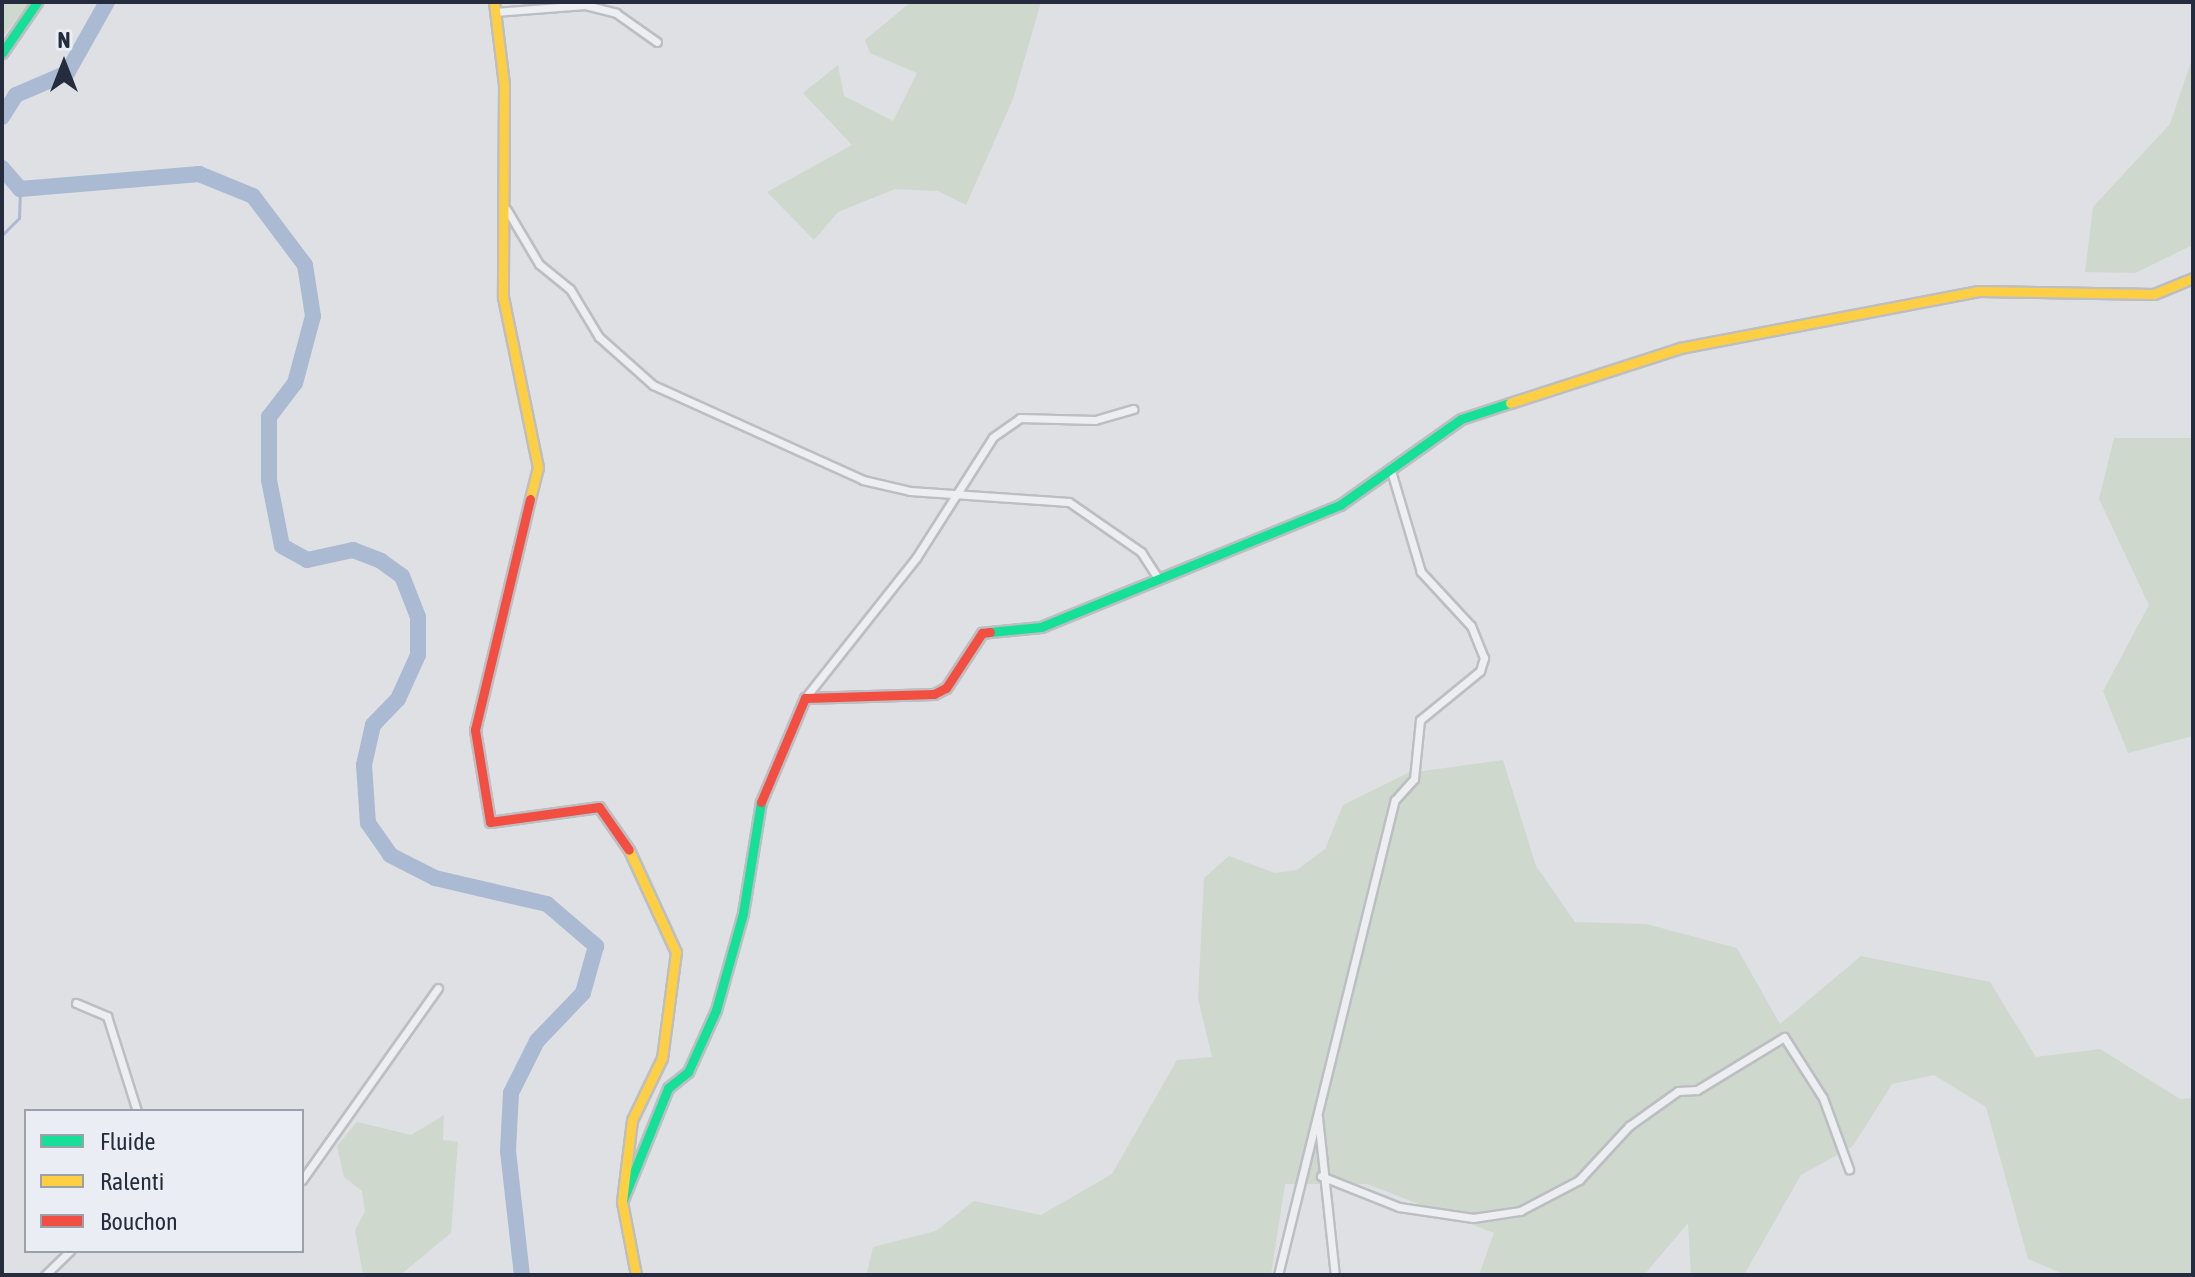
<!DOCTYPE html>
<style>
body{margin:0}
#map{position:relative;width:2195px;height:1277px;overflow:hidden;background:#dee0e4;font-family:"Asap Condensed",sans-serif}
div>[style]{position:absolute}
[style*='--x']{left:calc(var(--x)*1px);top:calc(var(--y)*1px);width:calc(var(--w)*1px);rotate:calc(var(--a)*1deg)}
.green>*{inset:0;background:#ced8cd}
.stream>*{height:3px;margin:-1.5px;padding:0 1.5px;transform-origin:1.5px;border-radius:1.5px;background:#aabad2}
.river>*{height:16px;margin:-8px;padding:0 8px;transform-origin:8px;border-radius:8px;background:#aabad2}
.roads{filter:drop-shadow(2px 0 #bcbec2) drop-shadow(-2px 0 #bcbec2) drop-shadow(0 2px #bcbec2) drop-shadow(0 -2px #bcbec2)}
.street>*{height:7px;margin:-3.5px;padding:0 3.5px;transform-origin:3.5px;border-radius:3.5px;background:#edeef1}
.fast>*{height:9px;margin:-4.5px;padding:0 4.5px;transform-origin:4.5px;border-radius:4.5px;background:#16e098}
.slow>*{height:9px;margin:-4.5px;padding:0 4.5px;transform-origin:4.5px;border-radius:4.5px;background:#ffcf43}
.jam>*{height:9px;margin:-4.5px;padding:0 4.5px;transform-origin:4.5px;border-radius:4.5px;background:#f24e42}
span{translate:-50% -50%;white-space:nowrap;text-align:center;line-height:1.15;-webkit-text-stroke:7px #eaeef4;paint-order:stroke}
.frame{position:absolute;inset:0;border:4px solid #242c3d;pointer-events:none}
.legend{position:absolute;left:24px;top:1109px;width:280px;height:144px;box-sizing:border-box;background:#eaeef4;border:2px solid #9ba0ab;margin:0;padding:10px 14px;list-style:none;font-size:24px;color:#242c3d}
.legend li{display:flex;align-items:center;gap:16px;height:40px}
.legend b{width:40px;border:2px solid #9ba0ab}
.north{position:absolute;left:24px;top:24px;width:80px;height:80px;-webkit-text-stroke:6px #eaeef4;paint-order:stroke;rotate:0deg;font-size:22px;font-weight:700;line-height:32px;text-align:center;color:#242c3d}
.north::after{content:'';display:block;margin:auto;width:28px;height:36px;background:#242c3d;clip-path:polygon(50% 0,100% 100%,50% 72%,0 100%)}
</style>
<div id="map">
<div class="green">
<div style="clip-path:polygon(2px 2px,30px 2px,2px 38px)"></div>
<div style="clip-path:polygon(911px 2px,1041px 2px,1013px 99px,966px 205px,938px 191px,895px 189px,838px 212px,814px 240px,767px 192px,852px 145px,803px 93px,838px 65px,844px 96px,893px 121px,917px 73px,870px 53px,865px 40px)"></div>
<div style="clip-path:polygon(2193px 56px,2193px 245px,2135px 273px,2085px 272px,2093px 207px,2170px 124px)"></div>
<div style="clip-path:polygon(2114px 438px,2193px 438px,2193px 736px,2128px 753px,2103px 691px,2149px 605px,2099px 499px)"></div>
<div style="clip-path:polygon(1503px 760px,1536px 866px,1575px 922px,1646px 924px,1737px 948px,1780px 1024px,1861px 956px,1990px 982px,2036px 1057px,2100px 1049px,2180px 1099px,2193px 1098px,2193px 1275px,2066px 1275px,2028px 1259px,1986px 1107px,1934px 1075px,1892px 1084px,1853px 1146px,1801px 1175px,1744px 1275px,1691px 1275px,1688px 1223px,1644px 1275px,1479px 1275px,1494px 1233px,1367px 1184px,1285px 1184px,1271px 1275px,867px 1273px,873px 1247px,936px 1231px,974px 1201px,1041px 1215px,1112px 1174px,1177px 1060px,1212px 1057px,1198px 998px,1204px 878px,1229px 856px,1275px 873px,1297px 870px,1325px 849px,1343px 805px,1408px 773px)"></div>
<div style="clip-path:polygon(444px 1115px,443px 1140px,458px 1142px,451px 1233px,400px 1275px,363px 1275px,355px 1230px,365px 1212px,362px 1191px,344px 1177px,337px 1146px,357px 1122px,411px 1135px)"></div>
</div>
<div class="stream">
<div style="--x:2;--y:235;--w:24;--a:-45"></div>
<div style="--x:19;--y:218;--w:29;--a:-88"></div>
<div style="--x:521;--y:1274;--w:3;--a:18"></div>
</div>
<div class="river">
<div style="--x:2;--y:117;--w:26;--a:-58"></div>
<div style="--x:16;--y:95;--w:56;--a:-23.3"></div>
<div style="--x:67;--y:73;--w:81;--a:-60.6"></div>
<div style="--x:2;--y:168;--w:28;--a:49"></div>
<div style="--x:20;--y:189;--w:180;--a:-4.8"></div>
<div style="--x:199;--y:174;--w:58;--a:22.2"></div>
<div style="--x:253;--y:196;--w:86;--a:53"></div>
<div style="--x:305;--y:265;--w:52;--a:81.1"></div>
<div style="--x:313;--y:316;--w:69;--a:105"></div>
<div style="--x:295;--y:383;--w:43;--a:127.4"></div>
<div style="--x:269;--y:417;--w:63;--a:90"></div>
<div style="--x:269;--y:480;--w:67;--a:78.9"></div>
<div style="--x:282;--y:546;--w:29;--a:29"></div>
<div style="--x:307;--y:560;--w:47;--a:-12.3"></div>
<div style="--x:353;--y:550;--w:30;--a:21"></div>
<div style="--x:381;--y:561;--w:26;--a:36"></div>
<div style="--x:402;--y:576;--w:44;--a:68.7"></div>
<div style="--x:418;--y:617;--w:38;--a:90"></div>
<div style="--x:418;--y:655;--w:48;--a:114.4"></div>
<div style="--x:398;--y:699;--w:36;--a:134"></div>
<div style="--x:373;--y:725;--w:41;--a:102.7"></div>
<div style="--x:364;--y:765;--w:58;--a:86.1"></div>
<div style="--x:368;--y:823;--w:39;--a:55"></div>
<div style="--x:390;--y:855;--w:51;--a:27.1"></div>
<div style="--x:435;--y:878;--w:115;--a:13.1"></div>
<div style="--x:547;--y:904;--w:65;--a:40.6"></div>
<div style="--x:596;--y:946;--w:49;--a:105.5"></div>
<div style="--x:583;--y:993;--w:66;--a:133.8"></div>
<div style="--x:537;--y:1041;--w:58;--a:116.6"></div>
<div style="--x:511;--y:1093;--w:58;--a:93"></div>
<div style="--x:508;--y:1151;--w:125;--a:83.6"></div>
</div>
<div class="roads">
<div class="street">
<div style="--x:495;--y:12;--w:90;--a:-4.4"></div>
<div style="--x:585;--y:5;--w:32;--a:14"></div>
<div style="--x:616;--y:13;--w:50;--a:35.3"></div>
<div style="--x:507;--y:210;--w:63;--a:59.3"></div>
<div style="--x:539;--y:264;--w:40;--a:39"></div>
<div style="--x:570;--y:289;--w:56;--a:58.9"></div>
<div style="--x:599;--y:337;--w:72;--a:41.6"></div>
<div style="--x:653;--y:385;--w:230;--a:24.3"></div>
<div style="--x:863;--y:480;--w:48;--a:13.2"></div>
<div style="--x:910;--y:491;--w:159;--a:4"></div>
<div style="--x:1069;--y:502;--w:88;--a:34.8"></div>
<div style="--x:1141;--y:552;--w:31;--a:57"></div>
<div style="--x:805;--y:698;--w:179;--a:-51.6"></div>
<div style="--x:916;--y:558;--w:143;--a:-57.5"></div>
<div style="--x:993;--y:437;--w:33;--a:-35"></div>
<div style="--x:1020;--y:418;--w:75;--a:1.5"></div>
<div style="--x:1095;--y:420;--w:40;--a:-16"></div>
<div style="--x:76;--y:1003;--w:34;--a:23"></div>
<div style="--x:107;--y:1016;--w:100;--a:72.5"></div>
<div style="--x:1318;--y:1117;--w:159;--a:83.9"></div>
<div style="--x:1321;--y:1176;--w:84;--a:21.7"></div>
<div style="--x:1399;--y:1207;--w:75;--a:8.5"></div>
<div style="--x:1473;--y:1218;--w:48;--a:-8.5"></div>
<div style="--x:1520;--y:1211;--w:67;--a:-27.7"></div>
<div style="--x:1579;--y:1180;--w:74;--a:-47.2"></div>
<div style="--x:1629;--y:1126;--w:60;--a:-35.5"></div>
<div style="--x:1678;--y:1091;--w:19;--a:-3"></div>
<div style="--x:1697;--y:1090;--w:102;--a:-31.3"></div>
<div style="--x:1784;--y:1037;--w:72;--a:57.4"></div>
<div style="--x:1823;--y:1098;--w:76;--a:69.9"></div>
<div style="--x:302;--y:1180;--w:235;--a:-54.7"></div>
<div style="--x:45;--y:1275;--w:35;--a:-44"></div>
<div style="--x:1278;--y:1275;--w:489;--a:-76.2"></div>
<div style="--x:1395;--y:800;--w:28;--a:-48"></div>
<div style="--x:1414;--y:779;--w:59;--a:-84.2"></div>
<div style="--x:1420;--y:720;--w:77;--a:-39.2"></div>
<div style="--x:1480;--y:671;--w:14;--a:-73"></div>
<div style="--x:1484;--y:658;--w:35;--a:-112"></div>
<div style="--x:1471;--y:626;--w:74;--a:-132.8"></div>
<div style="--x:1421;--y:572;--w:102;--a:-106.5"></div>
</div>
<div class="fast">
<div style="--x:2;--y:53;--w:62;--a:-55.5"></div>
<div style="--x:990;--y:632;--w:51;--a:-5.6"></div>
<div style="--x:1041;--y:627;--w:323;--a:-22.2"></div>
<div style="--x:1340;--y:505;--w:148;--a:-35.4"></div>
<div style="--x:1461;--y:419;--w:52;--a:-18.1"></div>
<div style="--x:622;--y:1202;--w:123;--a:-68"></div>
<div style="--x:668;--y:1088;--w:26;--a:-39"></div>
<div style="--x:688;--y:1072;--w:68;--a:-65.7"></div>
<div style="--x:716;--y:1010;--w:101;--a:-74.4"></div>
<div style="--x:743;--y:913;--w:112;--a:-80.8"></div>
</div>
<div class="slow">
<div style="--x:494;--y:2;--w:84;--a:83.1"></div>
<div style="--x:504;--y:85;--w:212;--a:90.3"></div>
<div style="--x:503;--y:297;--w:174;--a:78.4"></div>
<div style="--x:538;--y:467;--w:33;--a:104"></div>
<div style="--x:1510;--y:403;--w:179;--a:-17.9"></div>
<div style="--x:1680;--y:348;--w:304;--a:-10.8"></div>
<div style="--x:1979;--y:291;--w:175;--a:1"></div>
<div style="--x:2154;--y:294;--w:42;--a:-22.3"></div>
<div style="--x:629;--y:850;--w:112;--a:65.3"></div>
<div style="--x:676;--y:952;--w:107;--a:97.5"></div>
<div style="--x:662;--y:1058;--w:69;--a:115.8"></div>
<div style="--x:632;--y:1120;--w:83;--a:97"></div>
<div style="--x:622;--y:1202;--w:74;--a:79.1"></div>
</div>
<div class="jam">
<div style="--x:530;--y:499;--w:237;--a:103.4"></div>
<div style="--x:475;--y:730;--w:93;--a:80.7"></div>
<div style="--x:490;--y:822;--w:110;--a:-7.8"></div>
<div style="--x:599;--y:807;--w:52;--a:55.1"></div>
<div style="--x:761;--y:802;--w:113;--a:-67.1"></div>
<div style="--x:805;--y:698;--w:129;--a:-1.8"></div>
<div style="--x:934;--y:694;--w:13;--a:-27"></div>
<div style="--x:946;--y:688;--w:66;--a:-56.8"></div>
<div style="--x:982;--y:633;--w:8;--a:-7"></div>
</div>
</div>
<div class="frame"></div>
<ul class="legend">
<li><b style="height:10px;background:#16e098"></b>Fluide</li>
<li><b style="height:10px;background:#ffcf43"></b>Ralenti</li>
<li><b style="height:10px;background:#f24e42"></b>Bouchon</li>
</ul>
<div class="north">N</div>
</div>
